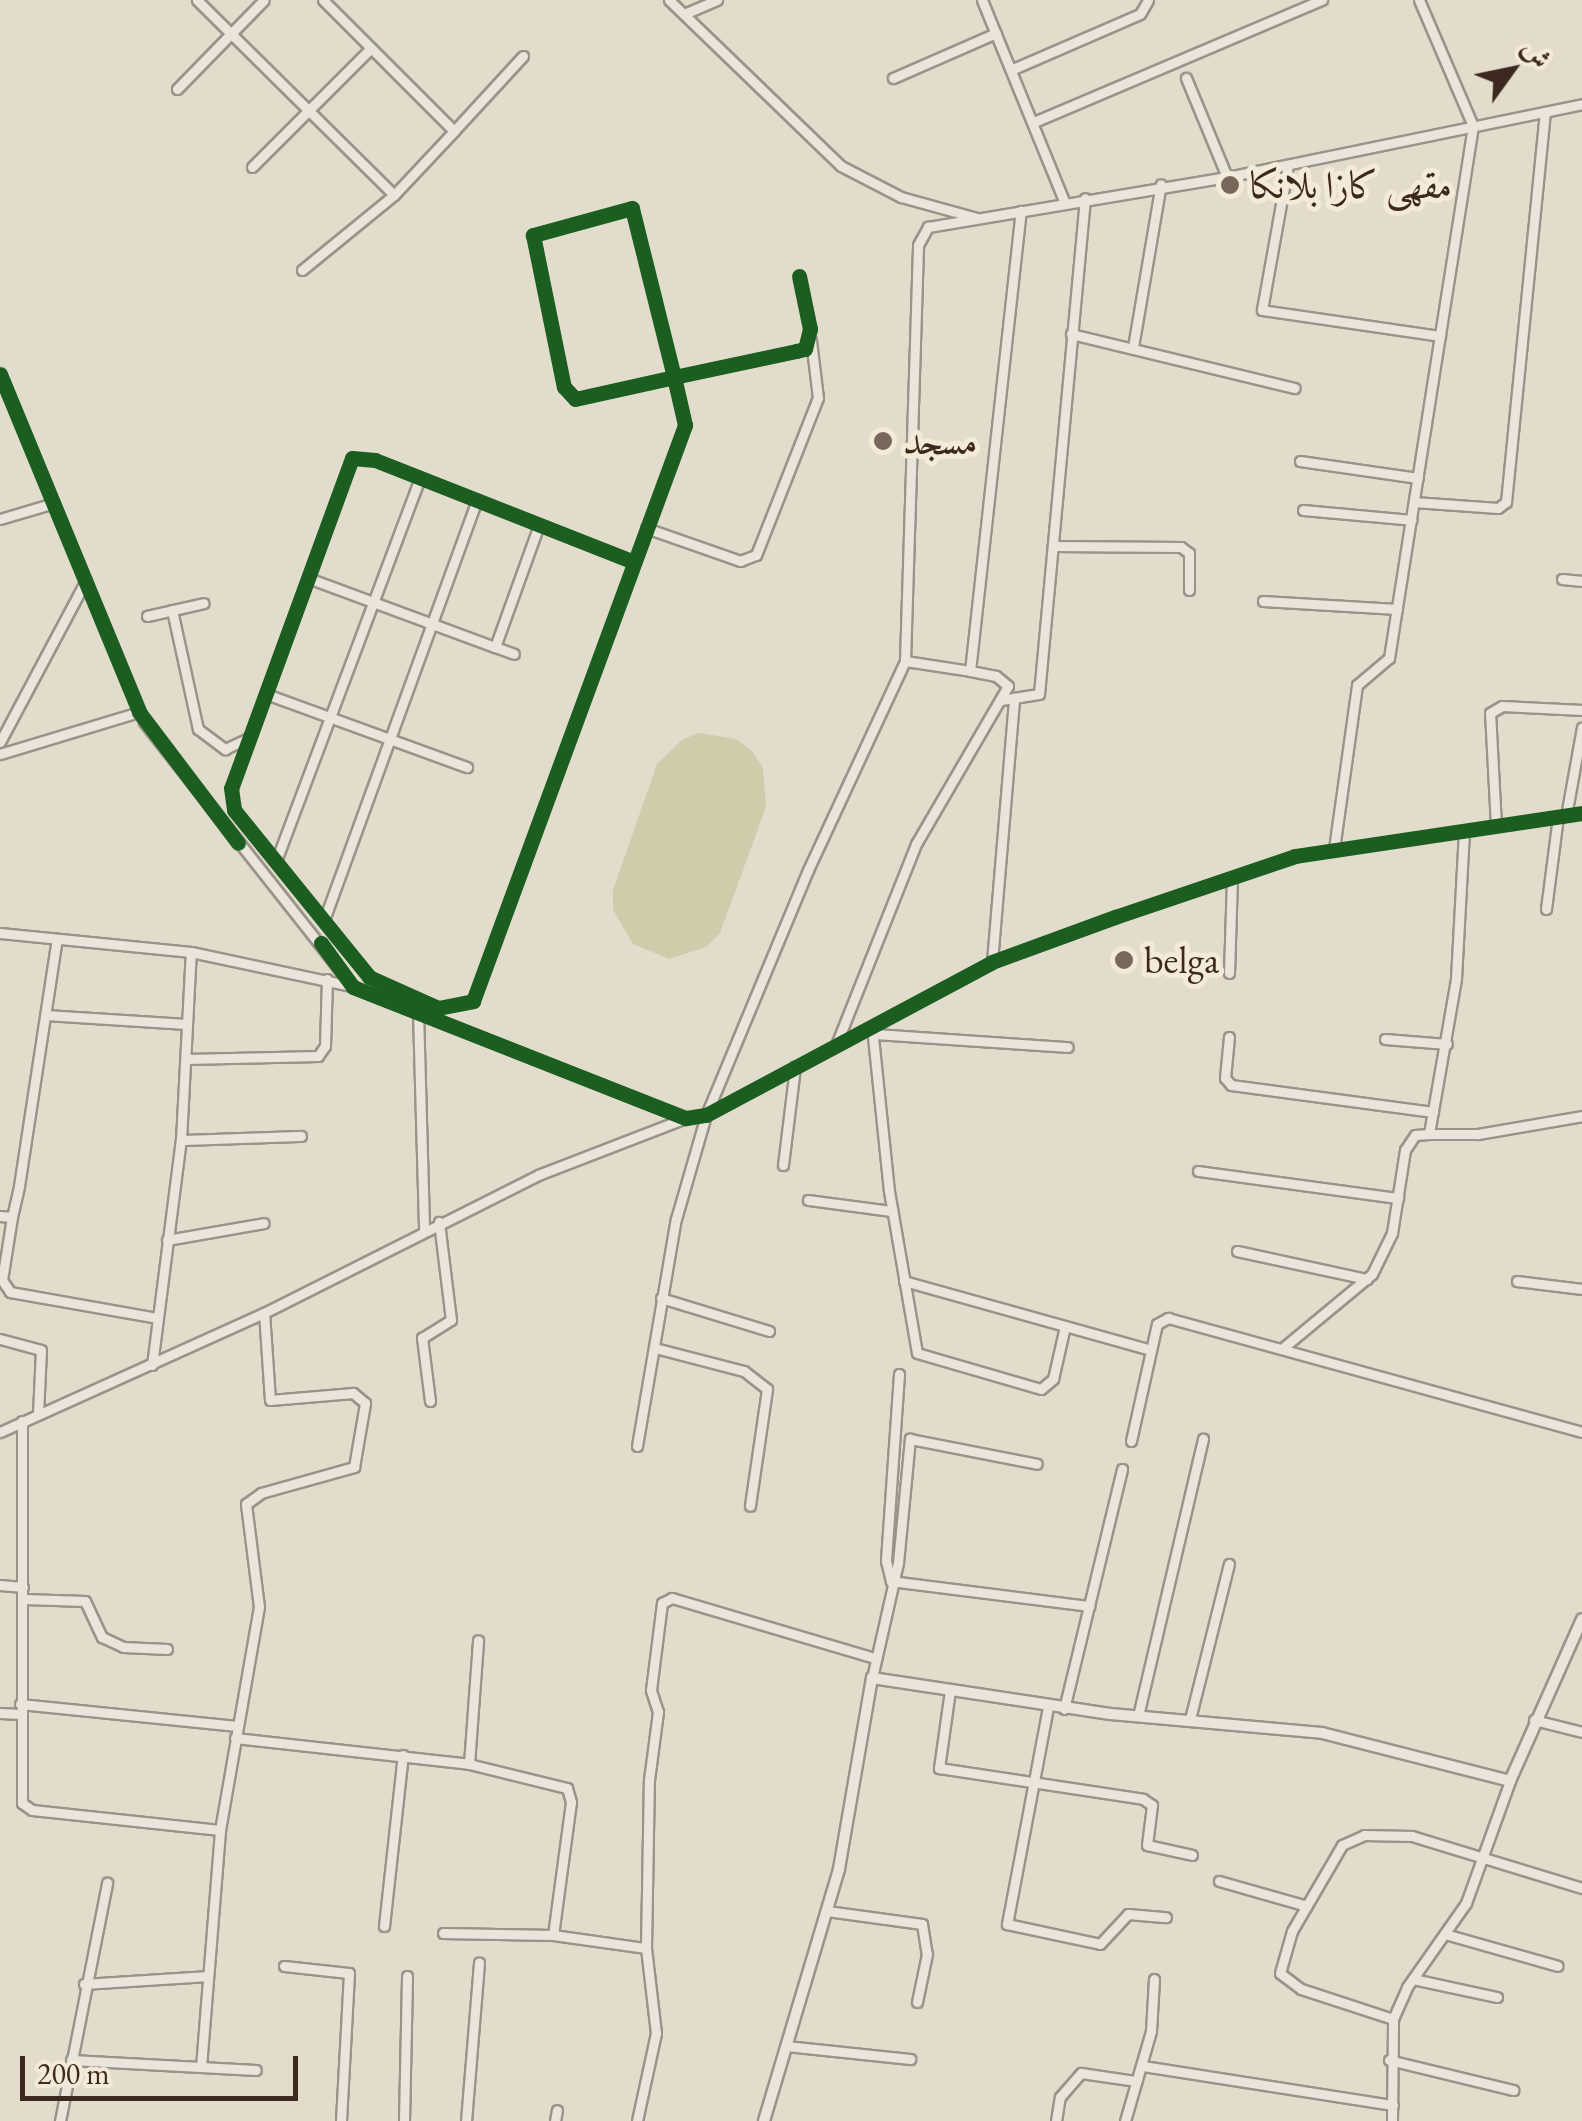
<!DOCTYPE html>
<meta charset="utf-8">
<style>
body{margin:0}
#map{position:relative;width:1582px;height:2121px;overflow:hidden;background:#e2dccc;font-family:"EB Garamond",Amiri,serif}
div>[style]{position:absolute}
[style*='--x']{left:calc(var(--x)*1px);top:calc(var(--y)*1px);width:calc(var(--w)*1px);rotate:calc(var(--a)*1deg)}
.green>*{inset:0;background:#cdcdab}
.roads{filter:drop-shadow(2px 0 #999389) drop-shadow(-2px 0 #999389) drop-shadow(0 2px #999389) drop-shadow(0 -2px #999389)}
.minor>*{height:9px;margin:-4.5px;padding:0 4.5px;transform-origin:4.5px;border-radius:4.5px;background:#e9e5dd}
.tertiary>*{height:10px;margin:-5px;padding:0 5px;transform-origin:5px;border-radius:5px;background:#e9e5dd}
.cycleway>*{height:15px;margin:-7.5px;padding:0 7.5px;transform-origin:7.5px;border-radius:7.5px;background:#1b5e20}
.dots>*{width:28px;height:28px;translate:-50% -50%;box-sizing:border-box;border:5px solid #f3ebd7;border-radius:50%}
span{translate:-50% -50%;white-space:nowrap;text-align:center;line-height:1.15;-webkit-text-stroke:10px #f3ebd7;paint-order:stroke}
.poi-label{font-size:38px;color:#3d281f}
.left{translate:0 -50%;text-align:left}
.north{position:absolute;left:1462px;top:20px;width:100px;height:100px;-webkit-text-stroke:8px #f3ebd7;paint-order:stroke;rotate:57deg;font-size:28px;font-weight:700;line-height:40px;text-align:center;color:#3d281f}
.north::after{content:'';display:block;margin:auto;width:35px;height:45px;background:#3d281f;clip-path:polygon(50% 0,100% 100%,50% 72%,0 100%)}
.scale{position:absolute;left:20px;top:2056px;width:278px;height:45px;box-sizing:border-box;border:5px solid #3d281f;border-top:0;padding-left:12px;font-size:30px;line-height:35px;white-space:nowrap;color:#3d281f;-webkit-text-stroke:8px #f3ebd7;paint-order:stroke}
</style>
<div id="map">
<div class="green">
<div style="clip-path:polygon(700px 733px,736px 739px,752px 751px,763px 768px,766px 807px,720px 933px,706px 947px,669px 959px,633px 944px,613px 910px,613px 890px,657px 764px,683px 739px)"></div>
</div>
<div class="roads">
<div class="minor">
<div style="--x:197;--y:0;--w:277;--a:44.7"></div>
<div style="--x:669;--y:0;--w:239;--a:44"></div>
<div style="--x:841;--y:166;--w:68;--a:27.3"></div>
<div style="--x:901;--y:197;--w:79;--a:15.4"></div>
<div style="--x:982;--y:0;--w:217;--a:67.8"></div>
<div style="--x:684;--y:14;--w:36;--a:-23"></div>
<div style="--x:1013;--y:69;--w:138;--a:-23.4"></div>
<div style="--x:1140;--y:14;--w:16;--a:-60"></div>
<div style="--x:893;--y:78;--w:112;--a:-23.6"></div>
<div style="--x:1186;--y:78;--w:107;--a:67.5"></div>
<div style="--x:177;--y:89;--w:124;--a:-45.7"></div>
<div style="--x:1034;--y:122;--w:313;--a:-23"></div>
<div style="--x:454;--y:131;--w:102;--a:-47.4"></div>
<div style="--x:1288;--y:165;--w:147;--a:100.2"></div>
<div style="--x:1262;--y:310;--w:180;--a:8.3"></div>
<div style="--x:252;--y:167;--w:168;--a:-45"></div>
<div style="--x:302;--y:270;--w:119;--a:-39.2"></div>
<div style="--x:394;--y:195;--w:88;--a:-46.8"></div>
<div style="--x:454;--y:131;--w:185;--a:-135"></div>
<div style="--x:1071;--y:334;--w:230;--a:13.6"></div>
<div style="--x:1133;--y:347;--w:165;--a:-80.3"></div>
<div style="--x:0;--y:374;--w:377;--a:67.5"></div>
<div style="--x:144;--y:722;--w:337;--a:51.7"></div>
<div style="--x:353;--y:987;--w:358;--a:21.5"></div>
<div style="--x:686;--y:1118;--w:20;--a:-9"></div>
<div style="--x:706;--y:1115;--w:324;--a:-28.1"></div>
<div style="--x:992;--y:962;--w:131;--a:-20.1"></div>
<div style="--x:1115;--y:917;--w:190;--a:-18.7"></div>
<div style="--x:1295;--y:856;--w:290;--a:-8.5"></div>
<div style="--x:1300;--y:461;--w:119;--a:8.2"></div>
<div style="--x:1414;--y:502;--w:84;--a:4.1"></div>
<div style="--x:1498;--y:508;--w:10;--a:-37"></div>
<div style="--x:1506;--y:502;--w:392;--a:-84.3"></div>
<div style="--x:1303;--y:510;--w:109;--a:5.2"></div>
<div style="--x:0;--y:519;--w:56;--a:-16.5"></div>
<div style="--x:646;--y:528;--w:100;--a:19.3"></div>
<div style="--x:740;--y:561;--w:17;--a:-21"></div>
<div style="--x:756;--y:555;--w:169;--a:-68.5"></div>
<div style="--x:818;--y:398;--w:58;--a:-96.9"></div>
<div style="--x:1053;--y:546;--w:128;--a:0.4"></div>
<div style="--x:1181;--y:547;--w:10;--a:37"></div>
<div style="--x:1189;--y:553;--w:37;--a:90"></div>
<div style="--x:634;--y:562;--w:278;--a:-158.5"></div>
<div style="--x:375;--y:460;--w:23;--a:-175"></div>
<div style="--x:352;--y:458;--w:351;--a:110.1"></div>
<div style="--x:231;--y:788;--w:22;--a:82"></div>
<div style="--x:234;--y:810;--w:215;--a:51"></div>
<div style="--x:369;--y:977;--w:76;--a:24.2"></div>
<div style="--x:438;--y:1008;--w:36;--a:-11"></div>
<div style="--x:473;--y:1001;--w:614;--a:-69.79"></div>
<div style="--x:685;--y:425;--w:49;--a:-102.9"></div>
<div style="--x:674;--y:377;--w:174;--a:-104"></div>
<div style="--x:632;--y:208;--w:103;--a:164.7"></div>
<div style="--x:533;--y:235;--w:155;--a:78.5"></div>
<div style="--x:564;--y:387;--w:16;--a:47"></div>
<div style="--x:575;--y:399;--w:101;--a:-12.5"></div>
<div style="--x:674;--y:377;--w:125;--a:-12"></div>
<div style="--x:796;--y:351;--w:9;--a:-13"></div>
<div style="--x:805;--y:349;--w:21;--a:-76"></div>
<div style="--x:810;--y:329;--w:54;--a:-101.7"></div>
<div style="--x:308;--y:578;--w:199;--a:20.3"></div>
<div style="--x:495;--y:647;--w:130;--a:-70.2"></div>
<div style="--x:1562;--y:579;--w:20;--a:6"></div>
<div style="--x:1263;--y:601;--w:134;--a:3.4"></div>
<div style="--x:172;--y:610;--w:122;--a:77.7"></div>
<div style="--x:198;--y:729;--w:34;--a:37"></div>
<div style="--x:225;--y:749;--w:26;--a:-25"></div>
<div style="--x:147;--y:616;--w:58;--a:-12.8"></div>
<div style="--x:495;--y:647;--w:20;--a:20"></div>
<div style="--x:905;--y:661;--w:66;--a:8.7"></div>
<div style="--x:970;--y:671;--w:463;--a:-83.7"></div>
<div style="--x:266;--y:694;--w:214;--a:20"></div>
<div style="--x:1001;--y:700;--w:38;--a:-9"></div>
<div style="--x:1039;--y:694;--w:498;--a:-84.7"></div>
<div style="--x:0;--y:742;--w:183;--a:-62"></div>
<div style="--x:0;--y:754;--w:145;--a:-16.8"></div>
<div style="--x:1566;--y:816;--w:90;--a:-79.8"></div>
<div style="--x:1496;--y:826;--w:113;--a:-93"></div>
<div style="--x:1490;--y:713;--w:14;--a:-30"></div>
<div style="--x:1502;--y:706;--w:80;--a:2.9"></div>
<div style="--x:1464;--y:831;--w:148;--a:93.1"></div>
<div style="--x:1456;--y:979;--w:157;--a:99.9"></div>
<div style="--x:1429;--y:1134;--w:49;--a:0"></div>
<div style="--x:1478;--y:1134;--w:106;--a:-9.8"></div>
<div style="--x:1334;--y:849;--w:166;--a:-82"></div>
<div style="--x:1357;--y:685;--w:42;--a:-40.2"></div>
<div style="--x:1389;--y:658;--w:539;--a:-81.03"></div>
<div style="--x:1473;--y:126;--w:137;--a:-113.2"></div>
<div style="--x:276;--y:861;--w:409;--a:-69.4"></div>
<div style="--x:1546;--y:909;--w:93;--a:-82.6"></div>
<div style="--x:324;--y:920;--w:447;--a:-70"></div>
<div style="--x:0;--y:933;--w:192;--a:5.7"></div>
<div style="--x:191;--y:952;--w:164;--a:12"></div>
<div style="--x:992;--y:962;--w:263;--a:-85.2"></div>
<div style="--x:1229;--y:973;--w:94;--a:-88.2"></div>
<div style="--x:418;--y:1012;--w:216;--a:88.4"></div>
<div style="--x:46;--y:1015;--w:140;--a:3.7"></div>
<div style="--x:872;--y:1027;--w:165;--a:84.1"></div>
<div style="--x:889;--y:1191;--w:164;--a:80.2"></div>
<div style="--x:917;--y:1353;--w:129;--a:16.2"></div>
<div style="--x:1041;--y:1389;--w:16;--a:-40"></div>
<div style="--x:1053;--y:1379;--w:54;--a:-77.2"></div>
<div style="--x:876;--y:1034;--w:192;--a:3.9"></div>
<div style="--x:1229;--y:1037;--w:41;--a:95.6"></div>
<div style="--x:1225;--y:1078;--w:9;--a:49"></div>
<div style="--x:1231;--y:1085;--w:204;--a:7.6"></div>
<div style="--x:1385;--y:1039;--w:62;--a:4.6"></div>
<div style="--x:836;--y:1045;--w:216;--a:-68.3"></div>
<div style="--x:916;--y:844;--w:183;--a:-59.8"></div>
<div style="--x:1008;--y:686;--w:16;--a:-140"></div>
<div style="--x:996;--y:676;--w:26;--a:-169"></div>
<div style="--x:187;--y:1059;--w:131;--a:-1.3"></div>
<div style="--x:318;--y:1056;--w:12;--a:-55"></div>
<div style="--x:325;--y:1046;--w:67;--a:-88.3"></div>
<div style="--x:181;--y:1140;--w:120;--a:-1.9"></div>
<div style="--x:783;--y:1165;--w:99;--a:-83"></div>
<div style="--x:1198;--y:1171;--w:202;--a:7.7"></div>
<div style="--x:808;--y:1200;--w:85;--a:7.5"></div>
<div style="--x:0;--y:1216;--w:12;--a:5"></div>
<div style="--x:12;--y:1217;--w:32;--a:-77"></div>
<div style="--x:19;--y:1186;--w:246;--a:-81.3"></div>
<div style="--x:12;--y:1217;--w:64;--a:99"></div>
<div style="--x:2;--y:1280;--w:14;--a:56"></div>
<div style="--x:10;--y:1292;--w:149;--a:10"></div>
<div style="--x:167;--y:1240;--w:98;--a:-9.9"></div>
<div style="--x:1237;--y:1251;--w:133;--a:12.2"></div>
<div style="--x:904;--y:1281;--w:256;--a:15.6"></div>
<div style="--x:1517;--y:1281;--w:65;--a:7"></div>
<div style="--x:661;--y:1298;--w:113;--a:17"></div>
<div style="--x:0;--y:1339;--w:42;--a:15"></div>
<div style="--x:41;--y:1350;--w:64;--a:92.7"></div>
<div style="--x:1284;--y:1347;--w:114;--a:-39.7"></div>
<div style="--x:1372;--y:1274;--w:46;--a:-64"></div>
<div style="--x:1392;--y:1233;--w:84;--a:-81.1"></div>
<div style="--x:1405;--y:1150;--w:18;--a:-56"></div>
<div style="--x:1415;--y:1135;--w:14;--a:-4"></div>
<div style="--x:655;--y:1348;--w:92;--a:14.5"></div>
<div style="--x:744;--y:1371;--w:29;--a:38"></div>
<div style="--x:767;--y:1389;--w:118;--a:98.3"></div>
<div style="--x:152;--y:1365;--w:227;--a:-82.7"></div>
<div style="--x:181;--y:1140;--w:188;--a:-87"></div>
<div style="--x:899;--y:1374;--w:187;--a:94"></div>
<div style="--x:886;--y:1561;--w:21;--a:76"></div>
<div style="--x:891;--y:1581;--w:200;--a:7.2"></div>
<div style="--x:430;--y:1401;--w:64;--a:-97.2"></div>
<div style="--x:422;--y:1338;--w:34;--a:-32"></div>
<div style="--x:451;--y:1320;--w:99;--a:-97"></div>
<div style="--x:22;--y:1421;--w:382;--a:90"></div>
<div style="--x:22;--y:1803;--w:12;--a:35"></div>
<div style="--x:32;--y:1810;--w:189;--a:6.1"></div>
<div style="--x:0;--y:1432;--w:290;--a:-24.3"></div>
<div style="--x:264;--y:1313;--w:307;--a:-26.7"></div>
<div style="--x:538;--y:1175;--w:159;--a:-21.1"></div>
<div style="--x:1131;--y:1441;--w:120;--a:-77.5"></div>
<div style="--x:1157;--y:1324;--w:13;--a:-29"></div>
<div style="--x:1168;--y:1318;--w:429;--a:15.4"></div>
<div style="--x:637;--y:1446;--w:230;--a:-80.3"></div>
<div style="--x:676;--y:1219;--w:108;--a:-73.9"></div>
<div style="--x:706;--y:1115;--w:265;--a:-67.4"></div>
<div style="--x:808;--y:870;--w:230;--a:-65.1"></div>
<div style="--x:905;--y:661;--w:416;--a:-88.2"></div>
<div style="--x:918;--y:245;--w:21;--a:-61"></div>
<div style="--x:928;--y:227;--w:303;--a:-9.5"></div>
<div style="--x:1227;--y:177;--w:362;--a:-11.6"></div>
<div style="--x:0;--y:1585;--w:23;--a:5"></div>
<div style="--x:24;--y:1599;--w:61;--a:1.9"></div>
<div style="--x:85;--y:1601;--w:40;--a:65"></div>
<div style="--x:102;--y:1637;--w:23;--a:25"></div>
<div style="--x:123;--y:1647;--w:44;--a:2.6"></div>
<div style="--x:872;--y:1678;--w:118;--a:-77.3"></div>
<div style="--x:898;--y:1563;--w:125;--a:-84.5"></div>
<div style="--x:910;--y:1439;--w:129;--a:11.1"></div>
<div style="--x:950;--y:1690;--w:79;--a:98"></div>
<div style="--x:939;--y:1768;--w:206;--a:8.6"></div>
<div style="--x:1143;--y:1799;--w:11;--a:34"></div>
<div style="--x:1152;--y:1805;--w:40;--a:97.1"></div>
<div style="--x:1147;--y:1845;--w:46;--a:12.5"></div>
<div style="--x:20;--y:1704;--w:218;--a:5.8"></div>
<div style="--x:1048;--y:1707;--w:221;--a:100.7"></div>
<div style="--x:1007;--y:1924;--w:95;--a:12.1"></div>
<div style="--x:1100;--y:1944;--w:41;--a:-47"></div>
<div style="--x:1128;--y:1914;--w:38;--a:5"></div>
<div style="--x:1064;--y:1709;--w:247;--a:-76.4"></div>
<div style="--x:0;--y:1713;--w:21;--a:3"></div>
<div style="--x:1138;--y:1716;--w:285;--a:-76.8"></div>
<div style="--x:1190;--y:1719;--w:160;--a:-75.9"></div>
<div style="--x:1534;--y:1720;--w:49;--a:14"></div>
<div style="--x:235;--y:1738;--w:235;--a:6.3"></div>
<div style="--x:469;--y:1764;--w:101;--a:13.8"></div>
<div style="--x:567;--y:1788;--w:15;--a:74"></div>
<div style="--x:571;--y:1802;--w:134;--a:97.7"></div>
<div style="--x:469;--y:1764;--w:124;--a:-85.8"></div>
<div style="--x:1219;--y:1881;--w:91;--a:15.9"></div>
<div style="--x:827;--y:1911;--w:96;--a:7.8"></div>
<div style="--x:922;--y:1924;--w:30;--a:81"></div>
<div style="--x:927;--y:1954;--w:49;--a:101.8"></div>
<div style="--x:384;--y:1926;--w:172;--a:-83.7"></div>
<div style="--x:443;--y:1933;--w:110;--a:1"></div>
<div style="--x:553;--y:1935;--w:94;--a:8"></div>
<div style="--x:646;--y:1948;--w:86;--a:83.3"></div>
<div style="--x:656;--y:2033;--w:90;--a:102.2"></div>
<div style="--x:1445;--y:1934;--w:117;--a:15.8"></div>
<div style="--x:646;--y:1948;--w:168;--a:-89"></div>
<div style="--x:649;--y:1780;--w:69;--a:-82.5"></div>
<div style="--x:658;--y:1712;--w:23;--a:-108"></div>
<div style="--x:651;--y:1690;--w:88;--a:-82.8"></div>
<div style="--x:662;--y:1603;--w:11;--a:-27"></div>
<div style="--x:672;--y:1598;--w:212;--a:16.5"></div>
<div style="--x:284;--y:1966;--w:65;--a:6.1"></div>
<div style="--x:349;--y:1973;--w:148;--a:93.1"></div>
<div style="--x:1413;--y:1979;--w:86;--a:12.1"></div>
<div style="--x:84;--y:1984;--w:124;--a:-3.7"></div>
<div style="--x:1393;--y:2019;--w:97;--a:-161.9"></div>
<div style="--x:1301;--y:1989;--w:26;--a:-143"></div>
<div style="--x:1280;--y:1973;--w:44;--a:-74.1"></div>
<div style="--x:1292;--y:1931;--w:99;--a:-59.8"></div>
<div style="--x:1342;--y:1845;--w:24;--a:-24"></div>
<div style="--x:1364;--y:1835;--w:48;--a:1.2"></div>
<div style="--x:1412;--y:1836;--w:178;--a:17"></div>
<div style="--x:786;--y:2046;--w:125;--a:6"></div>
<div style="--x:71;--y:2060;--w:185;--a:3.1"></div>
<div style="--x:1389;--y:2060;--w:128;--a:13.6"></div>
<div style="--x:1143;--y:2066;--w:253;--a:8.9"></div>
<div style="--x:201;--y:2067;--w:238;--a:-85.4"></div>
<div style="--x:220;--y:1830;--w:226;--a:-80.1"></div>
<div style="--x:259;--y:1607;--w:104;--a:-97.2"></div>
<div style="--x:246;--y:1504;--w:19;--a:-36"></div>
<div style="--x:261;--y:1493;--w:97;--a:-15.6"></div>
<div style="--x:354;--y:1467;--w:65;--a:-80.2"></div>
<div style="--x:365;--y:1403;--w:16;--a:-140"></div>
<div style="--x:353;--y:1393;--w:83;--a:175.2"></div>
<div style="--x:270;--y:1400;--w:87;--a:-93.9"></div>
<div style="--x:60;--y:2121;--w:243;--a:-78.8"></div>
<div style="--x:404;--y:2121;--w:145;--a:-88.8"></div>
<div style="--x:466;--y:2121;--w:159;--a:-85.3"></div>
<div style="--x:555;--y:2121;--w:11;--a:-80"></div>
<div style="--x:1056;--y:2121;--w:24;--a:-81"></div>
<div style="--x:1060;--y:2097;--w:32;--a:-49"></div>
<div style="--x:1081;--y:2073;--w:56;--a:8.3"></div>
<div style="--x:1125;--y:2121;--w:94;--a:-73.9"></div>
<div style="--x:1151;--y:2031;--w:52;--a:-86.7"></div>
<div style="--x:1392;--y:2121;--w:102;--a:-89.4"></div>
<div style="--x:1393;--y:2019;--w:35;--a:-66"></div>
<div style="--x:1407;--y:1987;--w:103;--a:-54.9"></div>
<div style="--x:1466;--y:1903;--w:130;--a:-70.2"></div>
</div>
<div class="tertiary">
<div style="--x:764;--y:2121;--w:263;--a:-73.4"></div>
<div style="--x:839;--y:1869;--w:194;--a:-80.2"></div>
<div style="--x:872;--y:1678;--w:241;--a:8.6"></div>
<div style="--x:1110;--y:1714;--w:213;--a:5.1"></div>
<div style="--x:1322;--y:1733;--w:194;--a:14.3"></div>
<div style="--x:1510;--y:1781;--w:177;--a:-66"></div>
</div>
</div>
<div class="cycleway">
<div style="--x:0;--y:374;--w:365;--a:67.6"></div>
<div style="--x:139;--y:712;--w:164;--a:52.9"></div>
<div style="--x:634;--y:562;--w:278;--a:-158.5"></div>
<div style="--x:375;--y:460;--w:23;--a:-175"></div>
<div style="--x:352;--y:458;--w:351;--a:110.1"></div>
<div style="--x:231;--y:788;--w:22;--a:82"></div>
<div style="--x:234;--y:810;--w:215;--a:51"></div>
<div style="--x:369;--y:977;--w:76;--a:24.2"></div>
<div style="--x:438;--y:1008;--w:36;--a:-11"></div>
<div style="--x:473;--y:1001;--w:614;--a:-69.79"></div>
<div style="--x:685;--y:425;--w:49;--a:-102.9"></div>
<div style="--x:674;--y:377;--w:174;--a:-104"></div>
<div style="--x:632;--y:208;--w:103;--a:164.7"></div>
<div style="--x:533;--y:235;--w:155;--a:78.5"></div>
<div style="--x:564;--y:387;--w:16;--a:47"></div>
<div style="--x:575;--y:399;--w:101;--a:-12.5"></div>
<div style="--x:674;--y:377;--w:125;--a:-12"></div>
<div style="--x:796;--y:351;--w:9;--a:-13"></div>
<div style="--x:805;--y:349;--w:21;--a:-76"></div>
<div style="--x:810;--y:329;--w:54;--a:-101.7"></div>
<div style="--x:321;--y:943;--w:54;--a:54"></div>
<div style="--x:353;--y:987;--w:358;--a:21.5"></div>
<div style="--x:686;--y:1118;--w:20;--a:-9"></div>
<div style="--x:706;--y:1115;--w:324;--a:-28.1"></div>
<div style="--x:992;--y:962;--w:131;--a:-20.1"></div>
<div style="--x:1115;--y:917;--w:190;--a:-18.7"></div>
<div style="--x:1295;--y:856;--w:290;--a:-8.5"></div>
</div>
<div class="dots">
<div style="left:1230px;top:185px;background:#77675c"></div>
<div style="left:883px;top:441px;background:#77675c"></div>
<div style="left:1124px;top:960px;background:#77675c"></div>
</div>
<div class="poi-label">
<span class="left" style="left:1250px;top:185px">مقهى كازا بلانكا</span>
<span class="left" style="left:903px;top:441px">مسجد</span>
<span class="left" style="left:1144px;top:960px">belga</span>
</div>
<div class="north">ش</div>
<div class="scale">200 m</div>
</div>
